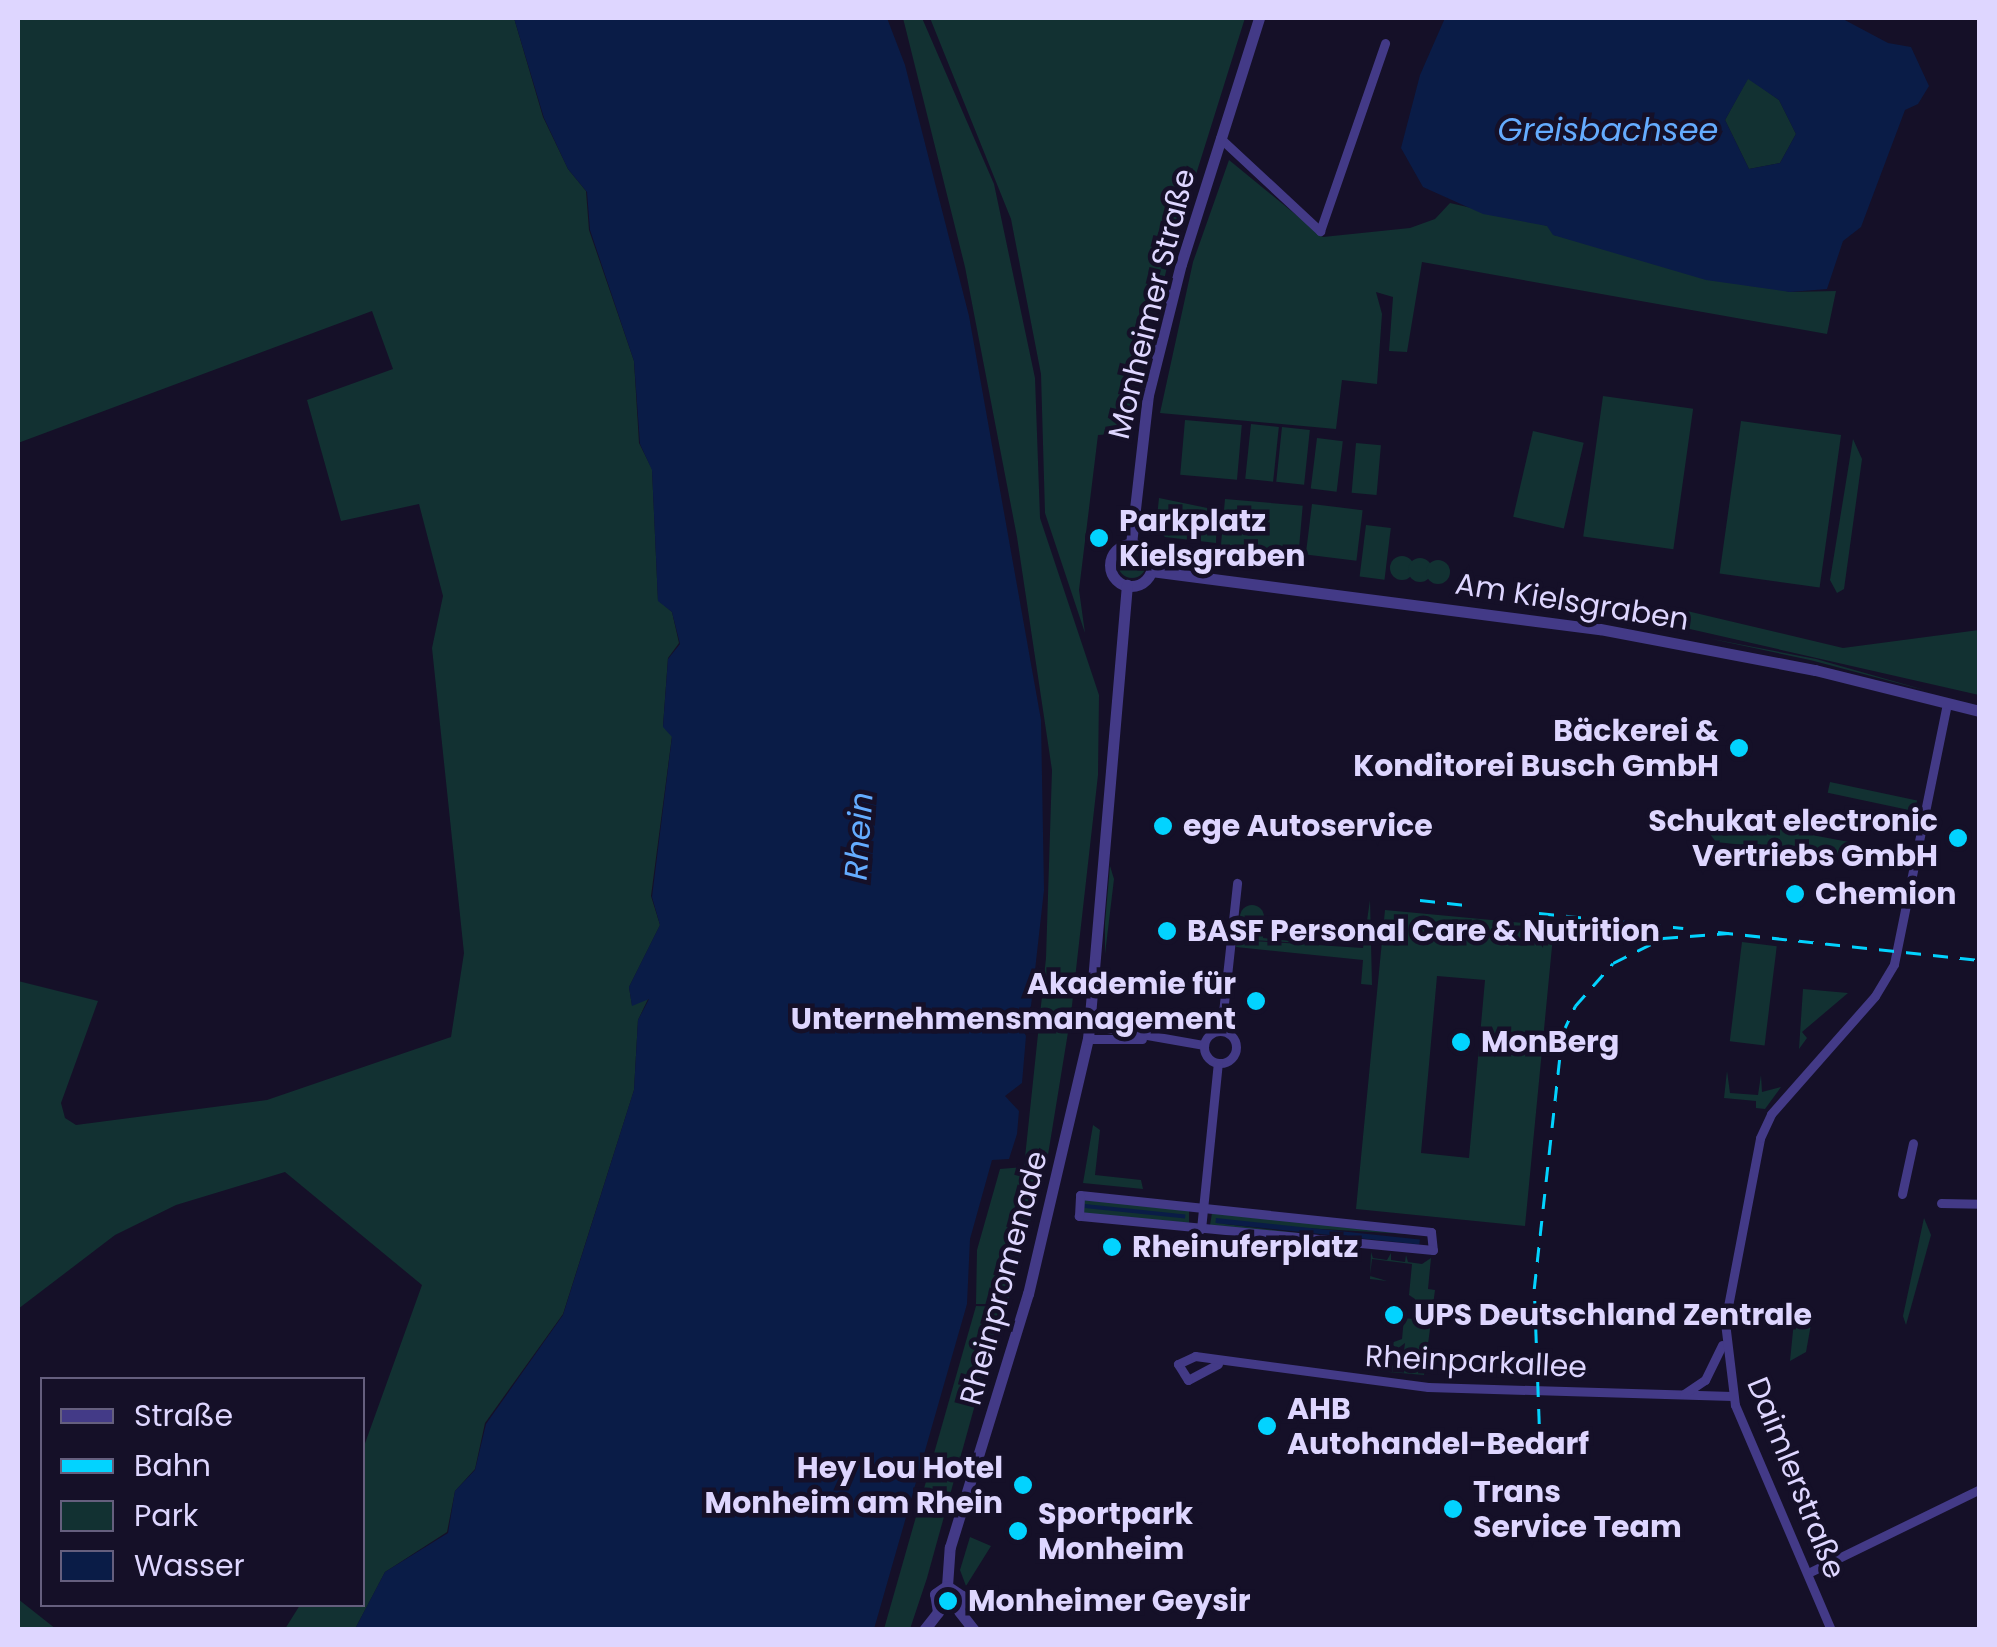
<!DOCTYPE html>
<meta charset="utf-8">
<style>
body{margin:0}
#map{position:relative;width:1997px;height:1647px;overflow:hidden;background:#151028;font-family:Poppins,sans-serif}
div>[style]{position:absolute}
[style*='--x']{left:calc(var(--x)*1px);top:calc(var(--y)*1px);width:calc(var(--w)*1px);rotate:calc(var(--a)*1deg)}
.green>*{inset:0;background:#123132;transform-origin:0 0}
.round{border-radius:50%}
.water>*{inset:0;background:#0a1c47;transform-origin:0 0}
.minor>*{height:9px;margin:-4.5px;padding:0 4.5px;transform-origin:4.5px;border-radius:4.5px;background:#433a87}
.minor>.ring{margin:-4.5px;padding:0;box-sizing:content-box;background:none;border:9px solid #433a87;border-radius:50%}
.tertiary>*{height:11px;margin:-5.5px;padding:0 5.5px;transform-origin:5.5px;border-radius:5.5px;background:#433a87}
.tertiary>.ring{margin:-5.5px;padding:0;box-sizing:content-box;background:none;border:11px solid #433a87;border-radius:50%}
.rail>*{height:2.5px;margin-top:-1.25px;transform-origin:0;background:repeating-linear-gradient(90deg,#02d3ff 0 15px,transparent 0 27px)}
.dots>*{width:28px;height:28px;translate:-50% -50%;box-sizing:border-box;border:5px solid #151028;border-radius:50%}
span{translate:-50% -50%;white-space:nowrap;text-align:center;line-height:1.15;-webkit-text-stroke:9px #151028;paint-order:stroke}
.street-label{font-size:30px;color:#ded6ff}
.poi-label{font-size:30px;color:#ded6ff;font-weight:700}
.left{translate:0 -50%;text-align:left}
.right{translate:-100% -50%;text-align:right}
.water-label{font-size:32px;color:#64acff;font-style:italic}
.frame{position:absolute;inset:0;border:20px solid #ded6ff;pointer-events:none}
.legend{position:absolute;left:40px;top:1377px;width:325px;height:230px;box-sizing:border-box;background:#151028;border:2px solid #655f7e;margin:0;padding:12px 18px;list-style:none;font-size:30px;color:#ded6ff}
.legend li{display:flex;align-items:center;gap:20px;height:50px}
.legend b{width:50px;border:2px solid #655f7e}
</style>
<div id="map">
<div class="green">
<div style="clip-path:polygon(18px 18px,514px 18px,543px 117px,568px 169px,586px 191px,589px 230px,634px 361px,639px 443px,652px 469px,658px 600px,672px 612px,679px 643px,668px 658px,663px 726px,672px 736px,651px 896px,660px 925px,629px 987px,632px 1005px,649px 997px,638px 1020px,634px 1090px,563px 1314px,485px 1423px,475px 1469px,455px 1491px,447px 1532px,385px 1572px,355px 1629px,285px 1629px,300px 1605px,362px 1604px,363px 1449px,422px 1285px,285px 1172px,176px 1205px,115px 1235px,18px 1309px,18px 981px,98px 1001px,61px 1103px,65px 1118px,76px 1125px,267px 1100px,451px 1037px,464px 953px,432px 648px,443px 596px,419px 504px,341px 521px,307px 400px,393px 369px,372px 311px,18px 443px)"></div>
<div style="clip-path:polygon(903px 18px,922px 18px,994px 184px,1035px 378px,1040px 518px,1099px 695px,1098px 775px,1071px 1014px,1046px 1167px,1007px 1304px,976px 1304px,977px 1250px,1000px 1169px,1024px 1167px,1046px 958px,1052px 770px,1017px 537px,965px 267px)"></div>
<div style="clip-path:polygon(930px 18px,1245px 18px,1167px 267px,1129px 433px,1098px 435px,1079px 590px,1085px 633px,1045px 513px,1041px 374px,1011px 219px)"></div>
<div style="clip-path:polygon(1748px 78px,1779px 100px,1796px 134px,1780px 163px,1749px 169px,1725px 120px)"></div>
<div style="clip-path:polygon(1229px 160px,1323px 237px,1410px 228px,1435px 219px,1450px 203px,1548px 226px,1554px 235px,1790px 292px,1836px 291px,1827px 334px,1422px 262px,1407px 352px,1389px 351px,1393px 297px,1376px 292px,1382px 314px,1377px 384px,1342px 380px,1336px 429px,1160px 413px,1193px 262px)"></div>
<div style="left:1603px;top:396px;width:91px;height:142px;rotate:8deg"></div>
<div style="left:1185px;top:420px;width:57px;height:55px;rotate:5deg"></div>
<div style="left:1741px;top:421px;width:101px;height:154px;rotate:8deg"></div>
<div style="left:1251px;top:424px;width:28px;height:55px;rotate:6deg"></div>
<div style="left:1282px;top:427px;width:28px;height:55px;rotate:6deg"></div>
<div style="left:1533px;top:431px;width:52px;height:88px;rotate:13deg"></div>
<div style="left:1317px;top:438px;width:26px;height:51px;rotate:7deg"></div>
<div style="clip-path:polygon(1853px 439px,1862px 459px,1844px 589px,1837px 593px,1830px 580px)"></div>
<div style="left:1356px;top:443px;width:25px;height:50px;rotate:5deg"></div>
<div style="clip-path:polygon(1159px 498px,1217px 510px,1216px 543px,1165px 537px,1156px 527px)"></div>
<div style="left:1225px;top:499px;width:78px;height:50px;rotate:5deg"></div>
<div style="left:1312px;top:504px;width:51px;height:51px;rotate:7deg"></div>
<div style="left:1366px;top:525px;width:25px;height:52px;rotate:7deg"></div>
<div class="round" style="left:1118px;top:550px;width:28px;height:28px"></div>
<div class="round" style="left:1390px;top:556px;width:24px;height:24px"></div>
<div class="round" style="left:1408px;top:558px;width:24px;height:24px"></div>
<div class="round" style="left:1426px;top:560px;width:24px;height:24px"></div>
<div style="clip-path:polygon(1687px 611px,1843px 648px,1979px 630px,1979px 695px,1681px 627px)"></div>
<div style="clip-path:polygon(1707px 638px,1816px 659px,1928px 691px,1810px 660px)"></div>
<div style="left:1830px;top:782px;width:89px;height:11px;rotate:12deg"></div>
<div style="clip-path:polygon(1694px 813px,1887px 849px,1852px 857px,1716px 842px)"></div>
<div style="clip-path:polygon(1110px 866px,1114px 879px,1105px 954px,1105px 923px)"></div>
<div style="clip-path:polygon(1370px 900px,1372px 985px,1361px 984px,1363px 960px,1236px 947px,1237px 940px,1363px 948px)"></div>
<div class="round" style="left:1240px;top:905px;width:24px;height:24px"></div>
<div style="clip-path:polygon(evenodd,1385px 910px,1554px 926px,1525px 1226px,1356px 1209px,1385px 910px,1437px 976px,1485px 980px,1469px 1158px,1421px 1153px,1437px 976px)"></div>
<div style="clip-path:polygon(1238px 930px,1263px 932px,1263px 938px,1318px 944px,1237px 939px)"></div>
<div style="left:1742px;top:942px;width:35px;height:100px;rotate:7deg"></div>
<div style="clip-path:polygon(1803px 989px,1848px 993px,1802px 1032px,1807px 1038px,1799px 1049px)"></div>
<div style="clip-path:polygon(1727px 1071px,1730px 1093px,1758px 1095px,1761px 1075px,1762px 1092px,1781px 1087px,1765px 1109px,1756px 1108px,1756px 1101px,1724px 1098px)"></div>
<div style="clip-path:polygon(1093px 1125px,1100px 1130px,1095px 1175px,1141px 1180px,1143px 1189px,1083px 1183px)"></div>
<div style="clip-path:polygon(1082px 1199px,1189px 1211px,1189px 1223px,1080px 1213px)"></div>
<div style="clip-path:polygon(1212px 1213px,1424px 1235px,1217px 1223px,1424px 1248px,1210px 1225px)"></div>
<div style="clip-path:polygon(1924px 1218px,1931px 1235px,1906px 1325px,1903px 1316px)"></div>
<div style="clip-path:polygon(1371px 1252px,1373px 1258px,1387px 1260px,1391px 1253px,1391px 1260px,1405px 1262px,1406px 1255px,1408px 1262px,1422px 1264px,1431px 1258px,1428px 1289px,1435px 1290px,1424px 1375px,1377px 1371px,1380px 1358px,1381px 1365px,1402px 1366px,1405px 1343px,1397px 1349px,1391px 1343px,1402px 1339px,1404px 1318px,1413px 1319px,1415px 1299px,1409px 1295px,1412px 1264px,1372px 1259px,1370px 1276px,1387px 1281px,1370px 1279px)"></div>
<div style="clip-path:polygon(976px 1306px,1002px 1307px,927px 1578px,910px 1629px,884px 1629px)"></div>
<div style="clip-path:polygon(1794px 1321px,1811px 1324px,1806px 1352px,1790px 1361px)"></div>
<div style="clip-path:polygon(970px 1537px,991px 1546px,966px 1586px,960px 1570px)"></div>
<div style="clip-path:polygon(18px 1599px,56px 1629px,18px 1629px)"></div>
</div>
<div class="water">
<div style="clip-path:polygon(514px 18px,887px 18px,905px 65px,969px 316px,1041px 720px,1044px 890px,1031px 1006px,1020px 1025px,1026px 1036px,1022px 1083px,1005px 1096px,1019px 1111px,1017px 1134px,1009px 1159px,992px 1160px,970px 1239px,967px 1304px,874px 1629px,355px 1629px,385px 1572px,448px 1533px,455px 1491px,475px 1470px,486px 1424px,563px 1315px,634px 1090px,638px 1020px,649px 999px,632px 1006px,629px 987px,660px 925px,652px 897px,672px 737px,663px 727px,668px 659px,680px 644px,672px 612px,658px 601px,652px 470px,640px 444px,634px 361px,590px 230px,587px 192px,568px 169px,544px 118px)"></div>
<div style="clip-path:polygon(evenodd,1445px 18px,1841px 18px,1888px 43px,1911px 47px,1929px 86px,1918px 104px,1905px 110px,1861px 227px,1843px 241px,1827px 289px,1790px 292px,1706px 280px,1553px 235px,1547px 226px,1483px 214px,1423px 187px,1401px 148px,1420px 75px,1445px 18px,1748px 79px,1779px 100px,1796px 134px,1780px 163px,1749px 169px,1725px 120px,1748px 79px)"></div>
<div style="left:1085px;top:1204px;width:101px;height:4px;rotate:6deg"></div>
<div style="left:1216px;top:1218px;width:205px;height:5px;rotate:6deg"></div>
</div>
<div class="minor">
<div style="--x:1220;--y:138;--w:137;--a:42.9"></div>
<div style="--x:1320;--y:231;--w:199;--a:-70.9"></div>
<div style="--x:1090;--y:1025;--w:116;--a:10"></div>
<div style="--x:1221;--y:1031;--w:149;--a:-83.8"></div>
<div class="ring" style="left:1204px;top:1031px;width:23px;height:23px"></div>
<div style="--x:1088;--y:1039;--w:54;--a:0"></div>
<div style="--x:1902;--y:1194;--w:52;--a:-77.8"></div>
<div style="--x:1080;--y:1195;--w:353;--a:6"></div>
<div style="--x:1431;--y:1232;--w:18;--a:84"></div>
<div style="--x:1433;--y:1250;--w:356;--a:-174.5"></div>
<div style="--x:1079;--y:1216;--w:21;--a:-87"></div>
<div style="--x:1941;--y:1203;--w:39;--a:1"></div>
<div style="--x:1201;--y:1229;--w:167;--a:-84.2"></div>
<div style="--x:1218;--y:1364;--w:34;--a:152"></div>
<div style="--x:1188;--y:1380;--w:19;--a:-122"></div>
<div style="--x:1178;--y:1364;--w:19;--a:-25"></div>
<div style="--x:1195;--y:1356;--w:235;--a:7.6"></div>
<div style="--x:1428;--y:1387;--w:304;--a:1.7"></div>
<div style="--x:1684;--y:1394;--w:25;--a:-34"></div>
<div style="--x:1705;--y:1380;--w:39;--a:-64"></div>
<div style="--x:1808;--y:1573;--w:191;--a:-26"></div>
<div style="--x:1831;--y:1630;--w:245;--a:-113.1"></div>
<div style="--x:1735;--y:1405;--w:84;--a:-96.9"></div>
<div style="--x:1725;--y:1322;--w:187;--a:-79.2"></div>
<div style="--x:1760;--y:1138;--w:26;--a:-65"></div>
<div style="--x:1771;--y:1114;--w:157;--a:-48.6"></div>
<div style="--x:1875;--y:996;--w:37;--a:-59"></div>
<div style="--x:1894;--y:964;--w:266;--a:-78.5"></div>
</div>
<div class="tertiary">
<div style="--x:1131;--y:544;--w:150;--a:-83.5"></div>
<div style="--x:1148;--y:395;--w:135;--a:-75.9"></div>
<div style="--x:1181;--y:264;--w:258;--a:-72.4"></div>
<div class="ring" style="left:1110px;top:544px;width:31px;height:31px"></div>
<div style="--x:1151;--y:571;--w:453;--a:7.4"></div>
<div style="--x:1600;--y:629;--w:219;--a:10.8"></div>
<div style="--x:1815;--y:670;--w:170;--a:14"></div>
<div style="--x:947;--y:1586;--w:39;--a:-86"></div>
<div style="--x:950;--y:1547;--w:265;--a:-72.9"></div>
<div style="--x:1028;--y:1294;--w:262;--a:-76.8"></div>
<div style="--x:1088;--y:1039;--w:456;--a:-85.1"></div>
<div style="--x:947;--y:1586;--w:18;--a:34"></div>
<div style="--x:962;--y:1596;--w:15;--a:101"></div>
<div style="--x:959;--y:1611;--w:24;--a:52"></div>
<div style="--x:938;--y:1612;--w:18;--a:-99"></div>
<div style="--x:935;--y:1594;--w:14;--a:-34"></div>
<div style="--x:924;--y:1630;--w:23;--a:-52"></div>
</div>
<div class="rail">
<div style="--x:1420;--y:900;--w:46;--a:6.2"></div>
<div style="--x:1539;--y:913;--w:145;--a:5.9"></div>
<div style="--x:1718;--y:932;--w:263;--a:6.1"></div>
<div style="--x:1539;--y:1424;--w:135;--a:-92.1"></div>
<div style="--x:1534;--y:1289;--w:257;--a:-83.7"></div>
<div style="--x:1562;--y:1034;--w:31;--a:-65"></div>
<div style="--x:1575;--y:1006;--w:57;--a:-48.5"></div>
<div style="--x:1613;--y:963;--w:56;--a:-26.6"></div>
<div style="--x:1663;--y:938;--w:66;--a:-4.3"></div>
</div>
<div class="dots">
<div style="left:1099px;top:538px;background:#02d3ff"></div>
<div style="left:1739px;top:748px;background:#02d3ff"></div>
<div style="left:1163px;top:826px;background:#02d3ff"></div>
<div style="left:1958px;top:838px;background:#02d3ff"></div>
<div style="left:1795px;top:894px;background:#02d3ff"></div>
<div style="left:1167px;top:931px;background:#02d3ff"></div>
<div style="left:1256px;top:1001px;background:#02d3ff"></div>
<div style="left:1461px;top:1042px;background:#02d3ff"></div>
<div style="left:1112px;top:1247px;background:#02d3ff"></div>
<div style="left:1394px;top:1315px;background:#02d3ff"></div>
<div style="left:1267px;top:1426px;background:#02d3ff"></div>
<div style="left:1023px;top:1485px;background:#02d3ff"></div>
<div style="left:1453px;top:1509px;background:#02d3ff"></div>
<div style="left:1018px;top:1531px;background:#02d3ff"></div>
<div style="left:948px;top:1601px;background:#02d3ff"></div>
</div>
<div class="street-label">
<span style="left:1152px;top:304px;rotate:-76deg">Monheimer Straße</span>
<span style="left:1572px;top:602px;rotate:9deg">Am Kielsgraben</span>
<span style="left:1004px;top:1278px;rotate:-75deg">Rheinpromenade</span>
<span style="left:1476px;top:1362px;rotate:3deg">Rheinparkallee</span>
<span style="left:1796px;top:1478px;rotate:68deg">Daimlerstraße</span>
</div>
<div class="poi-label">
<span class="left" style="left:1119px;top:538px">Parkplatz<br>Kielsgraben</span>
<span class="right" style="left:1719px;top:748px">Bäckerei &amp;<br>Konditorei Busch GmbH</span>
<span class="right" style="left:1938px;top:838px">Schukat electronic<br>Vertriebs GmbH</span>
<span class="left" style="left:1183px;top:826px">ege Autoservice</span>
<span class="left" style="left:1815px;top:894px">Chemion</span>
<span class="left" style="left:1187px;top:931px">BASF Personal Care &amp; Nutrition</span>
<span class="right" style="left:1236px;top:1001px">Akademie für<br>Unternehmensmanagement</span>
<span class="left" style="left:1481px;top:1042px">MonBerg</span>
<span class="left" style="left:1132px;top:1247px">Rheinuferplatz</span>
<span class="left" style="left:1414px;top:1315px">UPS Deutschland Zentrale</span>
<span class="left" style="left:1287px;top:1426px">AHB<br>Autohandel-Bedarf</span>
<span class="right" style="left:1003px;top:1485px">Hey Lou Hotel<br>Monheim am Rhein</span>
<span class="left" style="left:1473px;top:1509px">Trans<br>Service Team</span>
<span class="left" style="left:1038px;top:1531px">Sportpark<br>Monheim</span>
<span class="left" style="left:968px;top:1601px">Monheimer Geysir</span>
</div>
<div class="water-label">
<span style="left:1608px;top:130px">Greisbachsee</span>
<span style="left:859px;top:836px;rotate:-86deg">Rhein</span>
</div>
<div class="frame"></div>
<ul class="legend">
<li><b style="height:12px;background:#433a87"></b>Straße</li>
<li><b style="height:12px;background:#02d3ff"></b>Bahn</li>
<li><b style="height:28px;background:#123132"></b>Park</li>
<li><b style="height:28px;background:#0a1c47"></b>Wasser</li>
</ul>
</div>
